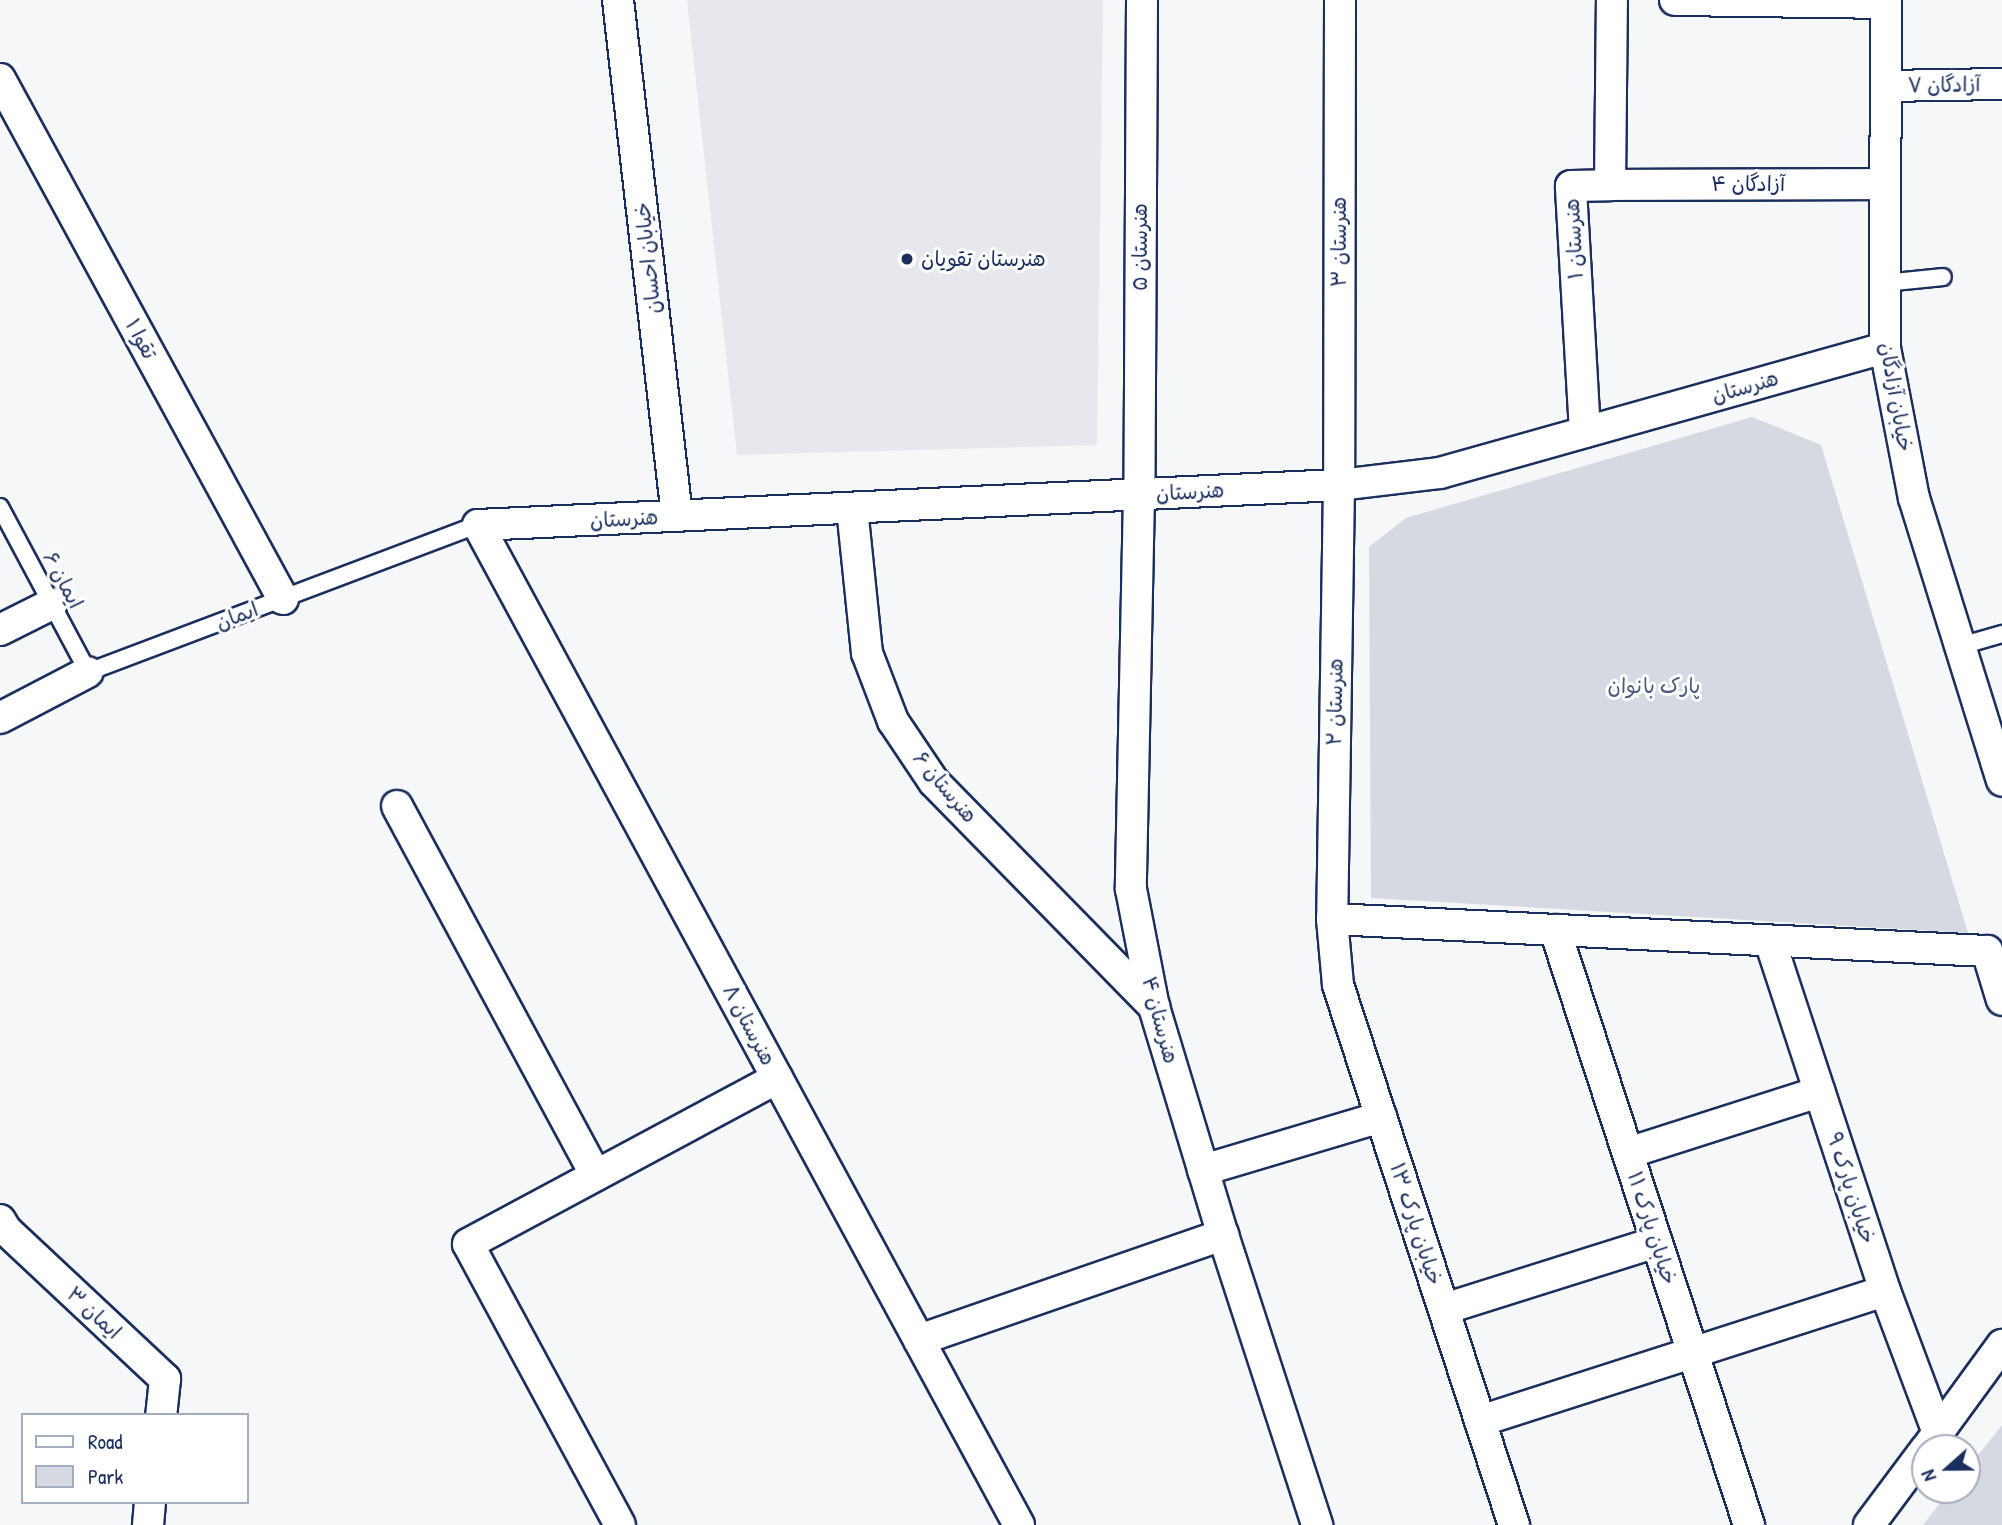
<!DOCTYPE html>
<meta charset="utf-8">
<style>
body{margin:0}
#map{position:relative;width:2002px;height:1525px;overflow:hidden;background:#f6f7f9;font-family:"Patrick Hand","Playpen Sans Arabic",sans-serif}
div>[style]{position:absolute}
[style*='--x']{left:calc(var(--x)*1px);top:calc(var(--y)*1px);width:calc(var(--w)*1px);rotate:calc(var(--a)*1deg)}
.built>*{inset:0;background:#e6e8ee}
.green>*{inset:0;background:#d6d9e2}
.roads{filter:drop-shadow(2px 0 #1b2f5e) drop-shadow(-2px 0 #1b2f5e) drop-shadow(0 2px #1b2f5e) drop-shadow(0 -2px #1b2f5e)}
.service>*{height:16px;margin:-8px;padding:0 8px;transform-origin:8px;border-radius:8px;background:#fff}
.minor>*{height:30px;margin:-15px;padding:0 15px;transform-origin:15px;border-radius:15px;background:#fff}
.dots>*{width:19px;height:19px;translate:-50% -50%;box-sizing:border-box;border:4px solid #fff;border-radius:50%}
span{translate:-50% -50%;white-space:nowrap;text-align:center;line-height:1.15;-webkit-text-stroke:6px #fff;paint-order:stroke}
.street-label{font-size:21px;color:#1b2f5e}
.poi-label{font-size:21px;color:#1b2f5e}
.left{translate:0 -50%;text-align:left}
.park-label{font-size:21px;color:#4a5a7f}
.legend{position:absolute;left:21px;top:1413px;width:228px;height:91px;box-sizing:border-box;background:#fff;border:2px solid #a4acbf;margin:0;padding:9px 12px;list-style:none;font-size:21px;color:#1b2f5e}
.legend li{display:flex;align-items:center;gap:14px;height:35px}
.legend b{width:35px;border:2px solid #a4acbf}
.north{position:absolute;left:1911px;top:1434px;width:70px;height:70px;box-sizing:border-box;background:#fff;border:2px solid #a4acbf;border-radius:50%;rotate:249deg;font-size:19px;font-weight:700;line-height:28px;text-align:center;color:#1b2f5e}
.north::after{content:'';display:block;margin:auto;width:24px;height:32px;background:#1b2f5e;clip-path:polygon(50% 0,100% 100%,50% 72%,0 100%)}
</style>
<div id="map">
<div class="built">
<div style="clip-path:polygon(687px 0,1103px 0,1097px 445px,737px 455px)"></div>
</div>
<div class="green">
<div style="clip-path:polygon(1752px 417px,1821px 445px,1968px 933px,1371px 898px,1369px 547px,1406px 518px)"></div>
<div style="clip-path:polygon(2002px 1425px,2002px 1525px,1923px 1525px,1950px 1490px,1967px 1490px,1967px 1469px)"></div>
</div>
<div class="roads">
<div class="service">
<div style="--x:1885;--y:283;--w:58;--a:-5.9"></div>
<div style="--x:0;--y:507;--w:187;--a:61.9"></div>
<div style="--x:88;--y:672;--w:417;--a:-20.7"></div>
<div style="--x:1960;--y:646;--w:44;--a:-15.9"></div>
</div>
<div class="minor">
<div style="--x:618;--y:0;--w:519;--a:83.48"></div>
<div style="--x:1142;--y:0;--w:495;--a:90.3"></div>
<div style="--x:1139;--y:495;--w:394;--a:91.2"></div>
<div style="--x:1131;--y:889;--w:120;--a:79"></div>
<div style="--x:1154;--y:1007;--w:238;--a:73.2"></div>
<div style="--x:1223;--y:1235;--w:305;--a:72"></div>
<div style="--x:1340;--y:0;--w:485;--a:90.1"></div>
<div style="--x:1339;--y:485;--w:434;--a:90.9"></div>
<div style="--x:1332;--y:919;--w:66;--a:84.8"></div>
<div style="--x:1338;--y:985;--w:568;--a:71.95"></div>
<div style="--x:1675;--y:0;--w:211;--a:0.8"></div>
<div style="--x:1886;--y:0;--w:348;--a:90.2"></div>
<div style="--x:1885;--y:348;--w:153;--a:79.1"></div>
<div style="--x:1914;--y:498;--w:296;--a:72.7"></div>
<div style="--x:0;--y:79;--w:592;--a:61.44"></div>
<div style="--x:1886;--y:86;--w:116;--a:-1"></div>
<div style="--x:1610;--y:185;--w:275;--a:-0.2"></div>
<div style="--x:1585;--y:432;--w:246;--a:-93.3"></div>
<div style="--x:1571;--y:186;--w:39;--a:-1"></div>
<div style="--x:1610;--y:185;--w:185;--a:-89.4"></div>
<div style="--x:852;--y:508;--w:146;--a:84.1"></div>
<div style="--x:867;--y:653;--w:73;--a:69.1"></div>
<div style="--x:893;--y:721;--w:73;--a:56.1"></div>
<div style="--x:934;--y:782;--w:315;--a:45.6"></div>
<div style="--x:0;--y:630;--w:58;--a:-26.6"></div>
<div style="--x:0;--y:718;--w:99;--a:-27.6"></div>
<div style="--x:397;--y:806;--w:419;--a:61.7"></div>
<div style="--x:1332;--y:919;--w:656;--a:2.8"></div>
<div style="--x:1987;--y:951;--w:51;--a:73"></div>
<div style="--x:1555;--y:930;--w:626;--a:71.94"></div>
<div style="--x:1770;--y:941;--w:368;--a:71.8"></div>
<div style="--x:1885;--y:1291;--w:152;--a:69.5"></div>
<div style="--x:1628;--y:1153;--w:201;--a:-17.7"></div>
<div style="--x:1203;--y:1170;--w:186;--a:-16.6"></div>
<div style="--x:0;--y:1220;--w:12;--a:59"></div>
<div style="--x:6;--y:1230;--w:218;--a:43.1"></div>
<div style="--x:165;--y:1379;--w:36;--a:96"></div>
<div style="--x:1444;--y:1309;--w:223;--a:-17.5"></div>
<div style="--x:919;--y:1340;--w:322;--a:-19.1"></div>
<div style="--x:1480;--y:1421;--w:425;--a:-17.8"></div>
<div style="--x:1929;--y:1445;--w:124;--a:-53.9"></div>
<div style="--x:148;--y:1525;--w:23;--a:-85"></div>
<div style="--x:620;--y:1525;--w:319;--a:-118.4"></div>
<div style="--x:468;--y:1244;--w:351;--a:-28.2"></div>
<div style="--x:1019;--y:1525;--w:1137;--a:-118.41"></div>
<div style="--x:478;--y:525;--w:862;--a:-2.66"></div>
<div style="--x:1339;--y:485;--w:102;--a:-6.8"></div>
<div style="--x:1440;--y:473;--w:462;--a:-15.7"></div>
<div style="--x:1869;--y:1525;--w:94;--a:-53.3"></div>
</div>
</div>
<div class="dots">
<div style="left:907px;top:259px;background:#1b2f5e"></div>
</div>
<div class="street-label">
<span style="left:1944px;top:85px;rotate:-1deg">آزادگان ۷</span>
<span style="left:1748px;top:184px">آزادگان ۴</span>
<span style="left:1574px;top:239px;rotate:-93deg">هنرستان ۱</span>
<span style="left:1339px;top:242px;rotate:-90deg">هنرستان ۳</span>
<span style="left:1140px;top:247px;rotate:-90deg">هنرستان ۵</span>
<span style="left:648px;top:258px;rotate:-96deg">خیابان احسان</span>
<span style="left:141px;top:339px;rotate:61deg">تقوا ۱</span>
<span style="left:1745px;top:387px;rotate:-16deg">هنرستان</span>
<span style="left:1896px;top:397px;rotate:80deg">خیابان آزادگان</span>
<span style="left:1190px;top:492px;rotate:-3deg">هنرستان</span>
<span style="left:624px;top:519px;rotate:-3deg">هنرستان</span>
<span style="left:63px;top:580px;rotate:62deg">ایمان ۶</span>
<span style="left:237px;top:616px;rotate:-21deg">ایمان</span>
<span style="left:1335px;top:702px;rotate:-89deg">هنرستان ۲</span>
<span style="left:945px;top:787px;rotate:50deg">هنرستان ۶</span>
<span style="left:1160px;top:1020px;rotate:75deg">هنرستان ۴</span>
<span style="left:749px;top:1025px;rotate:62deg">هنرستان ۸</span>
<span style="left:1851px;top:1188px;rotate:72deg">خیابان پارک ۹</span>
<span style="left:1416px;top:1224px;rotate:72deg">خیابان پارک ۱۳</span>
<span style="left:1652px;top:1228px;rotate:72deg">خیابان پارک ۱۱</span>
<span style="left:94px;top:1313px;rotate:43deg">ایمان ۳</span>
</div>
<div class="poi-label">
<span class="left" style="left:921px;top:259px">هنرستان تقویان</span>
</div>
<div class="park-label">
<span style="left:1654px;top:686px">پارک بانوان</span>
</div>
<ul class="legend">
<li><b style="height:9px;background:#fff"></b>Road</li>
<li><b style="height:19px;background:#d6d9e2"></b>Park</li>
</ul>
<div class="north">N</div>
</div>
